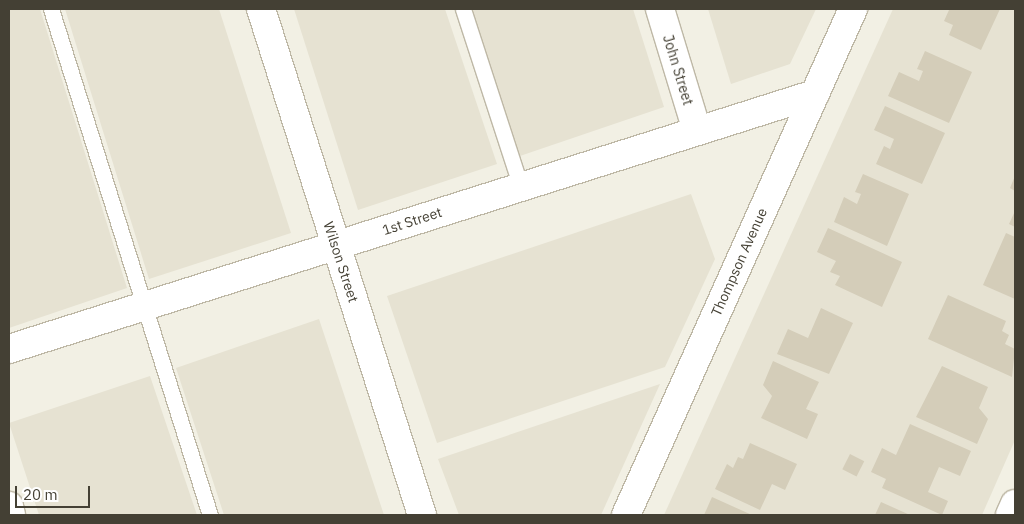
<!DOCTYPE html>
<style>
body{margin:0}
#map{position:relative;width:1024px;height:524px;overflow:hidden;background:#f2f0e4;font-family:"IBM Plex Sans",sans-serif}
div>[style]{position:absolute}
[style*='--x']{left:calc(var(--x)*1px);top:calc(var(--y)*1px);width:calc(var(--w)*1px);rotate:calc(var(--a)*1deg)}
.residential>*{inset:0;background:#e6e2d2}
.building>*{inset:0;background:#d4cdb9;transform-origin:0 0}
.roads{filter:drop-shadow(1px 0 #beb8a6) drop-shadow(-1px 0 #beb8a6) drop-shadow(0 1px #beb8a6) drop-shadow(0 -1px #beb8a6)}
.lane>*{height:15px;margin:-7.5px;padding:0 7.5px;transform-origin:7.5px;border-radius:7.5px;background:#fff}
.street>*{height:28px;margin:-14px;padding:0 14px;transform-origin:14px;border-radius:14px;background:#fff}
span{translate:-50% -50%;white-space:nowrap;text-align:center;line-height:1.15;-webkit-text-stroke:4.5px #fff;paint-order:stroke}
.street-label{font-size:14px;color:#444034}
.frame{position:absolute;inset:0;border:10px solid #444034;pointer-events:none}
.scale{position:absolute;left:15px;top:486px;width:75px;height:22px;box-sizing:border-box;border:2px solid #444034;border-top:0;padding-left:6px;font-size:15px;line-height:18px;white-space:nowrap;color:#444034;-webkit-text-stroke:4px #fff;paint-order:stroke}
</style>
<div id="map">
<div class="residential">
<div style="clip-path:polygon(9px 9px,40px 9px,127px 288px,9px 328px)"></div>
<div style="clip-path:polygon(65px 9px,219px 9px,291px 233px,149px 279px)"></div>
<div style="clip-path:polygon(294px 9px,445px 9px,497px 164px,358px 210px)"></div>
<div style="clip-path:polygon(471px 9px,633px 9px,664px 107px,517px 157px)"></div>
<div style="clip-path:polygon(708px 9px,816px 9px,790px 64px,731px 84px)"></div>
<div style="clip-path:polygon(893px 9px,1015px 9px,1015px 440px,982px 515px,664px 515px)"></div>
<div style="clip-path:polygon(691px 194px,715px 259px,665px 367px,437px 443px,387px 296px)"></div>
<div style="clip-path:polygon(319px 319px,384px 515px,224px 515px,176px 368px)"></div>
<div style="clip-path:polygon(150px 376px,197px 515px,39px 515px,9px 423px)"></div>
<div style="clip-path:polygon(660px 384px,601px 515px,459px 515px,438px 459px)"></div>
</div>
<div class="building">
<div style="clip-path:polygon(945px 9px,1000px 9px,981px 50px,949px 35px,953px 25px,944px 21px,949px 10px)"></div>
<div style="clip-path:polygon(925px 51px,972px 72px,949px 123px,888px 96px,899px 72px,919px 81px,923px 71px,917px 69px)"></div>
<div style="clip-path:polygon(885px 106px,945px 133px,922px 184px,876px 164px,884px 146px,890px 149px,894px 139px,874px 130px)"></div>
<div style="clip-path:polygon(863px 174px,909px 194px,887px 246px,834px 222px,844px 197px,857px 204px,861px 194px,855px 192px)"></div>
<div style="clip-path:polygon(1015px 176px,1015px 191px,1010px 188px)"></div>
<div style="clip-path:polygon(1015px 211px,1015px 227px,1009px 224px)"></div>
<div style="clip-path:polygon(828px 228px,902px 262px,882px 307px,835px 285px,840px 276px,830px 272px,836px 261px,817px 252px)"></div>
<div style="clip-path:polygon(1006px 233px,1015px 237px,1015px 299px,983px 285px)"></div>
<div style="clip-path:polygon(948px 295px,1006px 321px,1002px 331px,1009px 335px,1005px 344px,1015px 349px,1012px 377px,928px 339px)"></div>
<div style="clip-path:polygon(821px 308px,853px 323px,829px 374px,777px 354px,788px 329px,808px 338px)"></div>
<div style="clip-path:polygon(773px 361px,819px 382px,806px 409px,818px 414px,807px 439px,761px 418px,772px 396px,763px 385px)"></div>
<div style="clip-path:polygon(942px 366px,988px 387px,979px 408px,988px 419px,977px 444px,916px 417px)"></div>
<div style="clip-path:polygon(910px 424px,971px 451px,960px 476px,939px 467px,928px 492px,948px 501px,942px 515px,882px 488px,886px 479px,871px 472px,882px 448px,896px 455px)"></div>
<div style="clip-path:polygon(750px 443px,797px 464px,785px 490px,772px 484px,760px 510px,715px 489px,727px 464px,733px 468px,738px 457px,743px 459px)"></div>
<div style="left:850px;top:454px;width:16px;height:17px;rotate:27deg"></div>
<div style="clip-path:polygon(712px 497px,752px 515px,704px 515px)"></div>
<div style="clip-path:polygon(881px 502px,910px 515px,875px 515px)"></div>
</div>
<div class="roads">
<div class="lane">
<div style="--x:51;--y:9;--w:530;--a:72.56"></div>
<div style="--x:463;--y:9;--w:187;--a:72"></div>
</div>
<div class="street">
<div style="--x:261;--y:9;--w:531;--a:72.35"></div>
<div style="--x:660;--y:9;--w:127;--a:73.1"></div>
<div style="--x:9;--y:349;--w:845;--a:-17.56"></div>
<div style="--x:9;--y:506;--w:9;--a:77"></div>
<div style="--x:626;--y:515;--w:555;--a:-65.84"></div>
<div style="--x:1010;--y:515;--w:12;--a:-66"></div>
</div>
</div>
<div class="street-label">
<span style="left:678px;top:70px;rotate:73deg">John Street</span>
<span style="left:412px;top:221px;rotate:-18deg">1st Street</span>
<span style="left:341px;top:262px;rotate:72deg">Wilson Street</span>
<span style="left:739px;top:262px;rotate:-66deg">Thompson Avenue</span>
</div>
<div class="frame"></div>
<div class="scale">20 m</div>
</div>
